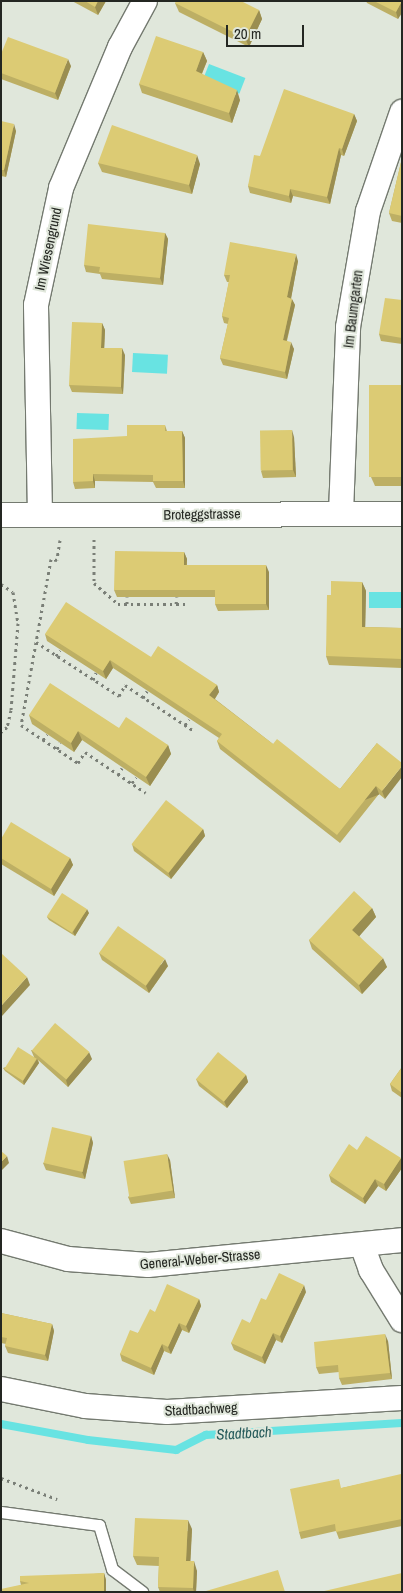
<!DOCTYPE html>
<style>
body{margin:0}
#map{position:relative;width:403px;height:1593px;overflow:hidden;background:#e0e7db;font-family:"Archivo Narrow",sans-serif}
div>[style]{position:absolute}
[style*='--x']{left:calc(var(--x)*1px);top:calc(var(--y)*1px);width:calc(var(--w)*1px);rotate:calc(var(--a)*1deg)}
.water>*{inset:0;background:#68e3e2;transform-origin:0 0}
.stream>*{height:8px;margin:-4px;padding:0 4px;transform-origin:4px;border-radius:4px;background:#68e3e2}
.path>*{height:3px;margin-top:-1.5px;transform-origin:0;background:repeating-linear-gradient(90deg,#7a7f77 0 2.5px,transparent 0 6.5px)}
.roads{filter:drop-shadow(1px 0 #747a70) drop-shadow(-1px 0 #747a70) drop-shadow(0 1px #747a70) drop-shadow(0 -1px #747a70)}
.service>*{height:11px;margin:-5.5px;padding:0 5.5px;transform-origin:5.5px;border-radius:5.5px;background:#fff}
.minor>*{height:24px;margin:-12px;padding:0 12px;transform-origin:12px;border-radius:12px;background:#fff}
.wall>*{inset:0;background:#bdaf64}
.shaded-wall>*{inset:0;background:#9a8e51;transform-origin:0 0}
.building>*{inset:0;background:#dccb74;transform-origin:0 0}
span{translate:-50% -50%;white-space:nowrap;text-align:center;line-height:1.15;-webkit-text-stroke:4px #e0e7db;paint-order:stroke}
.street-label{font-size:14px;color:#242722}
.water-label{font-size:15px;color:#265b5b;font-style:italic}
.frame{position:absolute;inset:0;border:2px solid #242722;pointer-events:none}
.scale{position:absolute;left:226px;top:25px;width:78px;height:22px;box-sizing:border-box;border:2px solid #242722;border-top:0;padding-left:6px;font-size:15px;line-height:18px;white-space:nowrap;color:#242722;-webkit-text-stroke:4px #e0e7db;paint-order:stroke}
</style>
<div id="map">
<div class="water">
<div style="left:209px;top:64px;width:39px;height:17px;rotate:21deg"></div>
<div style="left:133px;top:353px;width:35px;height:19px;rotate:3deg"></div>
<div style="left:77px;top:413px;width:32px;height:16px;rotate:2deg"></div>
<div style="left:369px;top:592px;width:33px;height:16px"></div>
</div>
<div class="stream">
<div style="--x:1;--y:1424;--w:88;--a:10.4"></div>
<div style="--x:88;--y:1440;--w:89;--a:6.5"></div>
<div style="--x:176;--y:1450;--w:34;--a:-27"></div>
<div style="--x:206;--y:1435;--w:196;--a:-3.5"></div>
</div>
<div class="path">
<div style="--x:94;--y:539;--w:44;--a:90"></div>
<div style="--x:94;--y:583;--w:32;--a:41"></div>
<div style="--x:118;--y:604;--w:69;--a:0"></div>
<div style="--x:60;--y:540;--w:20;--a:99"></div>
<div style="--x:57;--y:560;--w:6;--a:-171"></div>
<div style="--x:51;--y:559;--w:169;--a:100.2"></div>
<div style="--x:21;--y:725;--w:69;--a:33.7"></div>
<div style="--x:78;--y:763;--w:13;--a:-58"></div>
<div style="--x:85;--y:752;--w:73;--a:33.9"></div>
<div style="--x:1;--y:584;--w:14;--a:34"></div>
<div style="--x:13;--y:592;--w:31;--a:81"></div>
<div style="--x:18;--y:623;--w:87;--a:94.6"></div>
<div style="--x:11;--y:710;--w:17;--a:103"></div>
<div style="--x:7;--y:727;--w:8;--a:140"></div>
<div style="--x:127;--y:604;--w:7;--a:-90"></div>
<div style="--x:176;--y:604;--w:7;--a:-82"></div>
<div style="--x:36;--y:642;--w:99;--a:33"></div>
<div style="--x:119;--y:696;--w:13;--a:-61"></div>
<div style="--x:125;--y:685;--w:83;--a:33.7"></div>
<div style="--x:56;--y:656;--w:7;--a:-56"></div>
<div style="--x:93;--y:680;--w:8;--a:-67"></div>
<div style="--x:143;--y:698;--w:8;--a:-60"></div>
<div style="--x:185;--y:725;--w:7;--a:-56"></div>
<div style="--x:43;--y:740;--w:7;--a:-56"></div>
<div style="--x:57;--y:749;--w:7;--a:-63"></div>
<div style="--x:118;--y:775;--w:8;--a:-60"></div>
<div style="--x:132;--y:783;--w:7;--a:-56"></div>
<div style="--x:1;--y:1478;--w:60;--a:20.6"></div>
</div>
<div class="roads">
<div class="service">
<div style="--x:1;--y:1512;--w:99;--a:7.6"></div>
<div style="--x:99;--y:1525;--w:46;--a:73.5"></div>
<div style="--x:112;--y:1569;--w:38;--a:37"></div>
</div>
<div class="minor">
<div style="--x:341;--y:513;--w:186;--a:-87.8"></div>
<div style="--x:348;--y:327;--w:118;--a:-80.2"></div>
<div style="--x:368;--y:211;--w:105;--a:-71"></div>
<div style="--x:1;--y:515;--w:401;--a:-0.1"></div>
<div style="--x:40;--y:515;--w:210;--a:-91.1"></div>
<div style="--x:36;--y:305;--w:120;--a:-77.9"></div>
<div style="--x:61;--y:188;--w:153;--a:-67.3"></div>
<div style="--x:120;--y:47;--w:52;--a:-61.5"></div>
<div style="--x:1;--y:1241;--w:69;--a:15"></div>
<div style="--x:68;--y:1259;--w:80;--a:4.3"></div>
<div style="--x:148;--y:1265;--w:255;--a:-5.6"></div>
<div style="--x:362;--y:1245;--w:27;--a:70"></div>
<div style="--x:371;--y:1270;--w:59;--a:58.2"></div>
<div style="--x:1;--y:1389;--w:86;--a:11.4"></div>
<div style="--x:85;--y:1406;--w:82;--a:4.2"></div>
<div style="--x:167;--y:1412;--w:235;--a:-3.4"></div>
</div>
</div>
<div class="wall">
<div style="clip-path:polygon(72px 1px,106px 1px,98px 15px)"></div>
<div style="clip-path:polygon(366px 1px,402px 1px,398px 19px,367px 3px)"></div>
<div style="clip-path:polygon(175px 3px,259px 10px,262px 19px,249px 47px,179px 12px)"></div>
<div style="clip-path:polygon(203px 52px,207px 61px,202px 74px,240px 100px,232px 123px,142px 93px,139px 84px)"></div>
<div style="clip-path:polygon(1px 54px,71px 66px,58px 100px,1px 79px)"></div>
<div style="clip-path:polygon(354px 114px,357px 121px,344px 156px,341px 155px,330px 204px,293px 196px,291px 203px,250px 193px,248px 186px,260px 156px)"></div>
<div style="clip-path:polygon(1px 121px,16px 131px,6px 177px,1px 176px)"></div>
<div style="clip-path:polygon(402px 158px,402px 223px,392px 221px,389px 213px)"></div>
<div style="clip-path:polygon(98px 163px,200px 164px,192px 194px,102px 172px)"></div>
<div style="clip-path:polygon(165px 233px,168px 239px,163px 285px,102px 279px,100px 274px,86px 272px,84px 265px)"></div>
<div style="clip-path:polygon(298px 261px,291px 298px,295px 305px,287px 341px,294px 349px,287px 379px,223px 365px,220px 358px,228px 324px,224px 323px,222px 316px,229px 282px,227px 282px,224px 275px)"></div>
<div style="clip-path:polygon(402px 300px,402px 344px,381px 341px,379px 334px)"></div>
<div style="clip-path:polygon(102px 323px,105px 330px,104px 348px,125px 355px,123px 394px,72px 392px,69px 385px)"></div>
<div style="clip-path:polygon(402px 385px,402px 486px,375px 486px,371px 477px)"></div>
<div style="clip-path:polygon(165px 425px,167px 431px,182px 431px,185px 438px,185px 488px,156px 488px,153px 482px,95px 481px,95px 488px,75px 489px,73px 482px,127px 436px)"></div>
<div style="clip-path:polygon(294px 437px,296px 477px,263px 478px,261px 471px)"></div>
<div style="clip-path:polygon(184px 552px,187px 559px,187px 565px,269px 572px,269px 610px,218px 611px,215px 604px,215px 597px,117px 597px,114px 590px)"></div>
<div style="clip-path:polygon(362px 582px,366px 591px,365px 627px,402px 628px,402px 668px,329px 665px,326px 656px,331px 595px)"></div>
<div style="clip-path:polygon(45px 634px,151px 657px,217px 685px,219px 692px,215px 699px,273px 744px,340px 789px,377px 743px,385px 799px,379px 794px,340px 843px,220px 749px,217px 741px,219px 738px,113px 668px,106px 679px,47px 641px)"></div>
<div style="clip-path:polygon(29px 715px,119px 728px,168px 745px,171px 754px,150px 786px,82px 740px,74px 752px,32px 724px)"></div>
<div style="clip-path:polygon(203px 829px,205px 836px,171px 879px,134px 851px,132px 844px)"></div>
<div style="clip-path:polygon(1px 839px,70px 858px,73px 865px,54px 896px,1px 864px)"></div>
<div style="clip-path:polygon(372px 908px,376px 917px,359px 936px,387px 967px,362px 994px,312px 949px,309px 940px)"></div>
<div style="clip-path:polygon(89px 913px,75px 936px,49px 920px,47px 917px)"></div>
<div style="clip-path:polygon(99px 953px,168px 966px,149px 993px,102px 960px)"></div>
<div style="clip-path:polygon(31px 1050px,92px 1059px,68px 1087px,38px 1060px,39px 1063px,24px 1085px,5px 1071px,3px 1068px,34px 1057px)"></div>
<div style="clip-path:polygon(402px 1067px,402px 1098px,392px 1091px,390px 1084px)"></div>
<div style="clip-path:polygon(246px 1075px,248px 1082px,227px 1108px,199px 1086px,196px 1079px)"></div>
<div style="clip-path:polygon(91px 1136px,93px 1143px,85px 1179px,46px 1170px,43px 1163px)"></div>
<div style="clip-path:polygon(357px 1150px,402px 1160px,402px 1168px,386px 1191px,378px 1186px,365px 1204px,331px 1182px,329px 1175px)"></div>
<div style="clip-path:polygon(170px 1160px,175px 1198px,131px 1204px,128px 1197px)"></div>
<div style="clip-path:polygon(306px 1292px,282px 1343px,276px 1340px,265px 1364px,234px 1350px,231px 1343px,250px 1323px,266px 1300px)"></div>
<div style="clip-path:polygon(199px 1299px,201px 1306px,189px 1333px,182px 1330px,171px 1354px,164px 1351px,154px 1375px,122px 1361px,120px 1354px,138px 1333px,155px 1312px)"></div>
<div style="clip-path:polygon(1px 1313px,52px 1324px,54px 1331px,48px 1361px,8px 1353px,5px 1346px,6px 1344px,1px 1343px)"></div>
<div style="clip-path:polygon(388px 1341px,392px 1379px,342px 1385px,339px 1378px,339px 1372px,319px 1374px,316px 1367px)"></div>
<div style="clip-path:polygon(402px 1475px,402px 1526px,339px 1539px,336px 1531px,301px 1539px,299px 1532px,342px 1488px)"></div>
<div style="clip-path:polygon(192px 1529px,190px 1561px,197px 1571px,196px 1592px,160px 1592px,158px 1587px,159px 1566px,137px 1565px,133px 1556px)"></div>
<div style="clip-path:polygon(104px 1573px,106px 1580px,106px 1592px,1px 1592px,21px 1585px,20px 1581px)"></div>
</div>
<div class="shaded-wall">
<div style="clip-path:polygon(98px 1px,106px 1px,98px 15px,95px 7px)"></div>
<div style="clip-path:polygon(402px 1px,402px 13px,398px 19px,396px 12px)"></div>
<div style="clip-path:polygon(259px 10px,262px 19px,249px 47px,245px 38px)"></div>
<div style="clip-path:polygon(203px 52px,207px 61px,199px 80px,196px 71px)"></div>
<div style="clip-path:polygon(68px 59px,71px 66px,58px 100px,55px 93px)"></div>
<div style="clip-path:polygon(237px 90px,240px 100px,232px 123px,229px 113px)"></div>
<div style="clip-path:polygon(354px 114px,357px 121px,344px 156px,342px 149px)"></div>
<div style="clip-path:polygon(14px 124px,16px 131px,6px 177px,4px 170px)"></div>
<div style="clip-path:polygon(339px 148px,341px 155px,330px 204px,327px 197px)"></div>
<div style="clip-path:polygon(197px 155px,200px 164px,192px 194px,189px 185px)"></div>
<div style="clip-path:polygon(290px 189px,293px 196px,291px 203px,289px 196px)"></div>
<div style="clip-path:polygon(165px 233px,168px 239px,163px 285px,160px 278px)"></div>
<div style="clip-path:polygon(296px 254px,298px 261px,290px 304px,287px 297px)"></div>
<div style="clip-path:polygon(292px 299px,295px 305px,285px 347px,283px 340px)"></div>
<div style="clip-path:polygon(102px 323px,105px 330px,104px 354px,101px 348px)"></div>
<div style="clip-path:polygon(291px 342px,294px 349px,287px 379px,285px 372px)"></div>
<div style="clip-path:polygon(122px 348px,125px 355px,123px 394px,121px 387px)"></div>
<div style="left:1px;top:406px;width:2px;height:69px;rotate:63deg"></div>
<div style="clip-path:polygon(292px 430px,294px 437px,296px 477px,293px 470px)"></div>
<div style="clip-path:polygon(182px 431px,185px 438px,185px 488px,183px 481px)"></div>
<div style="clip-path:polygon(93px 474px,95px 481px,95px 488px,93px 481px)"></div>
<div style="clip-path:polygon(184px 552px,187px 559px,186px 572px,184px 565px)"></div>
<div style="clip-path:polygon(266px 565px,269px 572px,269px 610px,266px 604px)"></div>
<div style="clip-path:polygon(362px 582px,366px 591px,365px 637px,362px 627px)"></div>
<div style="clip-path:polygon(110px 660px,113px 668px,106px 679px,103px 671px)"></div>
<div style="clip-path:polygon(217px 685px,219px 692px,212px 703px,209px 695px)"></div>
<div style="clip-path:polygon(78px 731px,82px 740px,74px 752px,71px 743px)"></div>
<div style="clip-path:polygon(168px 745px,171px 754px,150px 786px,146px 777px)"></div>
<div style="clip-path:polygon(402px 766px,402px 777px,385px 799px,382px 791px)"></div>
<div style="left:376px;top:786px;width:9px;height:63px;rotate:69deg"></div>
<div style="clip-path:polygon(203px 829px,205px 836px,171px 879px,168px 872px)"></div>
<div style="clip-path:polygon(70px 858px,73px 865px,54px 896px,51px 889px)"></div>
<div style="clip-path:polygon(372px 908px,376px 917px,356px 940px,352px 930px)"></div>
<div style="clip-path:polygon(87px 909px,89px 913px,75px 936px,73px 932px)"></div>
<div style="clip-path:polygon(383px 958px,387px 967px,362px 994px,359px 985px)"></div>
<div style="clip-path:polygon(165px 959px,168px 966px,149px 993px,146px 986px)"></div>
<div style="clip-path:polygon(27px 977px,30px 985px,2px 1016px,1px 1013px,1px 1006px)"></div>
<div style="clip-path:polygon(89px 1052px,92px 1059px,68px 1087px,66px 1080px)"></div>
<div style="clip-path:polygon(37px 1059px,39px 1063px,24px 1085px,23px 1081px)"></div>
<div style="clip-path:polygon(246px 1075px,248px 1082px,227px 1108px,224px 1101px)"></div>
<div style="clip-path:polygon(91px 1136px,93px 1143px,85px 1179px,82px 1172px)"></div>
<div style="clip-path:polygon(167px 1154px,170px 1160px,175px 1198px,173px 1191px)"></div>
<div style="clip-path:polygon(7px 1156px,9px 1163px,1px 1171px,1px 1162px)"></div>
<div style="clip-path:polygon(401px 1158px,402px 1160px,402px 1168px,386px 1191px,384px 1184px)"></div>
<div style="clip-path:polygon(375px 1179px,378px 1186px,365px 1204px,363px 1198px)"></div>
<div style="clip-path:polygon(304px 1285px,306px 1292px,282px 1343px,280px 1336px)"></div>
<div style="clip-path:polygon(199px 1299px,201px 1306px,189px 1333px,186px 1326px)"></div>
<div style="clip-path:polygon(179px 1323px,182px 1330px,171px 1354px,168px 1347px)"></div>
<div style="clip-path:polygon(52px 1324px,54px 1331px,48px 1361px,45px 1355px)"></div>
<div style="clip-path:polygon(273px 1333px,276px 1340px,265px 1364px,262px 1357px)"></div>
<div style="clip-path:polygon(385px 1334px,388px 1341px,392px 1379px,390px 1373px)"></div>
<div style="clip-path:polygon(162px 1344px,164px 1351px,154px 1375px,151px 1368px)"></div>
<div style="clip-path:polygon(188px 1520px,192px 1529px,190px 1571px,186px 1561px)"></div>
<div style="clip-path:polygon(194px 1561px,197px 1571px,196px 1592px,194px 1592px,193px 1588px)"></div>
<div style="clip-path:polygon(104px 1573px,106px 1580px,106px 1592px,104px 1592px)"></div>
</div>
<div class="building">
<div style="clip-path:polygon(85px 1px,98px 1px,95px 7px)"></div>
<div style="clip-path:polygon(176px 1px,241px 1px,259px 10px,245px 38px,175px 3px)"></div>
<div style="clip-path:polygon(374px 1px,402px 1px,396px 12px)"></div>
<div style="clip-path:polygon(156px 36px,203px 52px,196px 71px,237px 90px,229px 113px,139px 84px)"></div>
<div style="clip-path:polygon(8px 37px,68px 59px,55px 93px,1px 73px,1px 54px)"></div>
<div style="clip-path:polygon(284px 89px,354px 114px,342px 149px,339px 148px,327px 197px,290px 189px,289px 196px,248px 186px,254px 155px,260px 156px)"></div>
<div style="clip-path:polygon(1px 121px,14px 124px,4px 170px,1px 170px)"></div>
<div style="clip-path:polygon(112px 125px,197px 155px,189px 185px,98px 163px)"></div>
<div style="clip-path:polygon(402px 158px,402px 216px,389px 213px)"></div>
<div style="clip-path:polygon(88px 224px,165px 233px,160px 278px,99px 272px,100px 267px,84px 265px)"></div>
<div style="clip-path:polygon(230px 242px,296px 254px,287px 297px,292px 299px,283px 340px,291px 342px,285px 372px,220px 358px,229px 318px,222px 316px,230px 275px,224px 275px)"></div>
<div style="clip-path:polygon(385px 298px,402px 300px,402px 338px,379px 334px)"></div>
<div style="clip-path:polygon(72px 322px,102px 323px,101px 348px,122px 348px,121px 387px,69px 385px)"></div>
<div style="left:402px;top:385px;width:92px;height:33px;rotate:90deg"></div>
<div style="clip-path:polygon(127px 425px,165px 425px,165px 431px,182px 431px,183px 481px,153px 481px,153px 475px,93px 474px,93px 481px,73px 482px,73px 439px,127px 436px)"></div>
<div style="left:292px;top:430px;width:40px;height:32px;rotate:89deg"></div>
<div style="clip-path:polygon(115px 551px,184px 552px,184px 565px,266px 565px,266px 604px,215px 604px,215px 590px,114px 590px)"></div>
<div style="clip-path:polygon(331px 581px,362px 582px,362px 627px,402px 628px,402px 659px,326px 656px,327px 595px,331px 595px)"></div>
<div style="clip-path:polygon(66px 602px,151px 657px,158px 646px,217px 685px,209px 695px,273px 744px,277px 739px,340px 789px,377px 743px,402px 763px,402px 766px,382px 791px,376px 786px,337px 835px,217px 741px,222px 734px,110px 660px,103px 671px,45px 634px)"></div>
<div style="clip-path:polygon(50px 683px,119px 728px,126px 717px,168px 745px,146px 777px,78px 731px,71px 743px,29px 715px)"></div>
<div style="left:166px;top:800px;width:47px;height:56px;rotate:38deg"></div>
<div style="clip-path:polygon(11px 822px,70px 858px,51px 889px,1px 858px,1px 839px)"></div>
<div style="clip-path:polygon(354px 891px,372px 908px,352px 930px,383px 958px,359px 985px,309px 940px)"></div>
<div style="left:62px;top:893px;width:30px;height:28px;rotate:33deg"></div>
<div style="left:118px;top:926px;width:57px;height:33px;rotate:35deg"></div>
<div style="clip-path:polygon(1px 953px,27px 977px,1px 1006px)"></div>
<div style="left:55px;top:1023px;width:45px;height:36px;rotate:40deg"></div>
<div style="left:18px;top:1047px;width:22px;height:26px;rotate:32deg"></div>
<div style="left:218px;top:1052px;width:36px;height:35px;rotate:39deg"></div>
<div style="clip-path:polygon(402px 1067px,402px 1093px,390px 1084px)"></div>
<div style="left:52px;top:1127px;width:40px;height:37px;rotate:13deg"></div>
<div style="clip-path:polygon(366px 1136px,401px 1158px,384px 1184px,375px 1179px,363px 1198px,329px 1175px,349px 1144px,357px 1150px)"></div>
<div style="clip-path:polygon(1px 1151px,7px 1156px,1px 1162px)"></div>
<div style="left:167px;top:1154px;width:37px;height:44px;rotate:81deg"></div>
<div style="clip-path:polygon(279px 1273px,304px 1285px,280px 1336px,273px 1333px,262px 1357px,231px 1343px,242px 1319px,250px 1323px,261px 1298px,266px 1300px)"></div>
<div style="clip-path:polygon(167px 1284px,199px 1299px,186px 1326px,179px 1323px,168px 1347px,162px 1344px,151px 1368px,120px 1354px,130px 1330px,138px 1333px,150px 1309px,155px 1312px)"></div>
<div style="clip-path:polygon(1px 1313px,52px 1324px,45px 1355px,5px 1346px,7px 1338px,1px 1337px)"></div>
<div style="clip-path:polygon(385px 1334px,390px 1373px,339px 1378px,338px 1365px,316px 1367px,314px 1342px)"></div>
<div style="clip-path:polygon(401px 1474px,402px 1519px,336px 1532px,335px 1524px,299px 1532px,290px 1489px,339px 1479px,341px 1488px)"></div>
<div style="clip-path:polygon(135px 1518px,188px 1520px,186px 1561px,194px 1561px,193px 1588px,158px 1587px,159px 1557px,133px 1556px)"></div>
<div style="clip-path:polygon(278px 1570px,285px 1592px,206px 1591px)"></div>
<div style="clip-path:polygon(104px 1573px,104px 1592px,1px 1592px,1px 1589px,29px 1583px,20px 1581px,20px 1576px)"></div>
<div style="clip-path:polygon(402px 1573px,402px 1592px,320px 1592px)"></div>
</div>
<div class="street-label">
<span style="left:48px;top:249px;rotate:-78deg">Im Wiesengrund</span>
<span style="left:353px;top:309px;rotate:-83deg">Im Baumgarten</span>
<span style="left:202px;top:514px;rotate:-1deg">Broteggstrasse</span>
<span style="left:200px;top:1259px;rotate:-5deg">General-Weber-Strasse</span>
<span style="left:201px;top:1409px;rotate:-3deg">Stadtbachweg</span>
</div>
<div class="water-label">
<span style="left:244px;top:1433px;rotate:-3deg">Stadtbach</span>
</div>
<div class="frame"></div>
<div class="scale">20 m</div>
</div>
